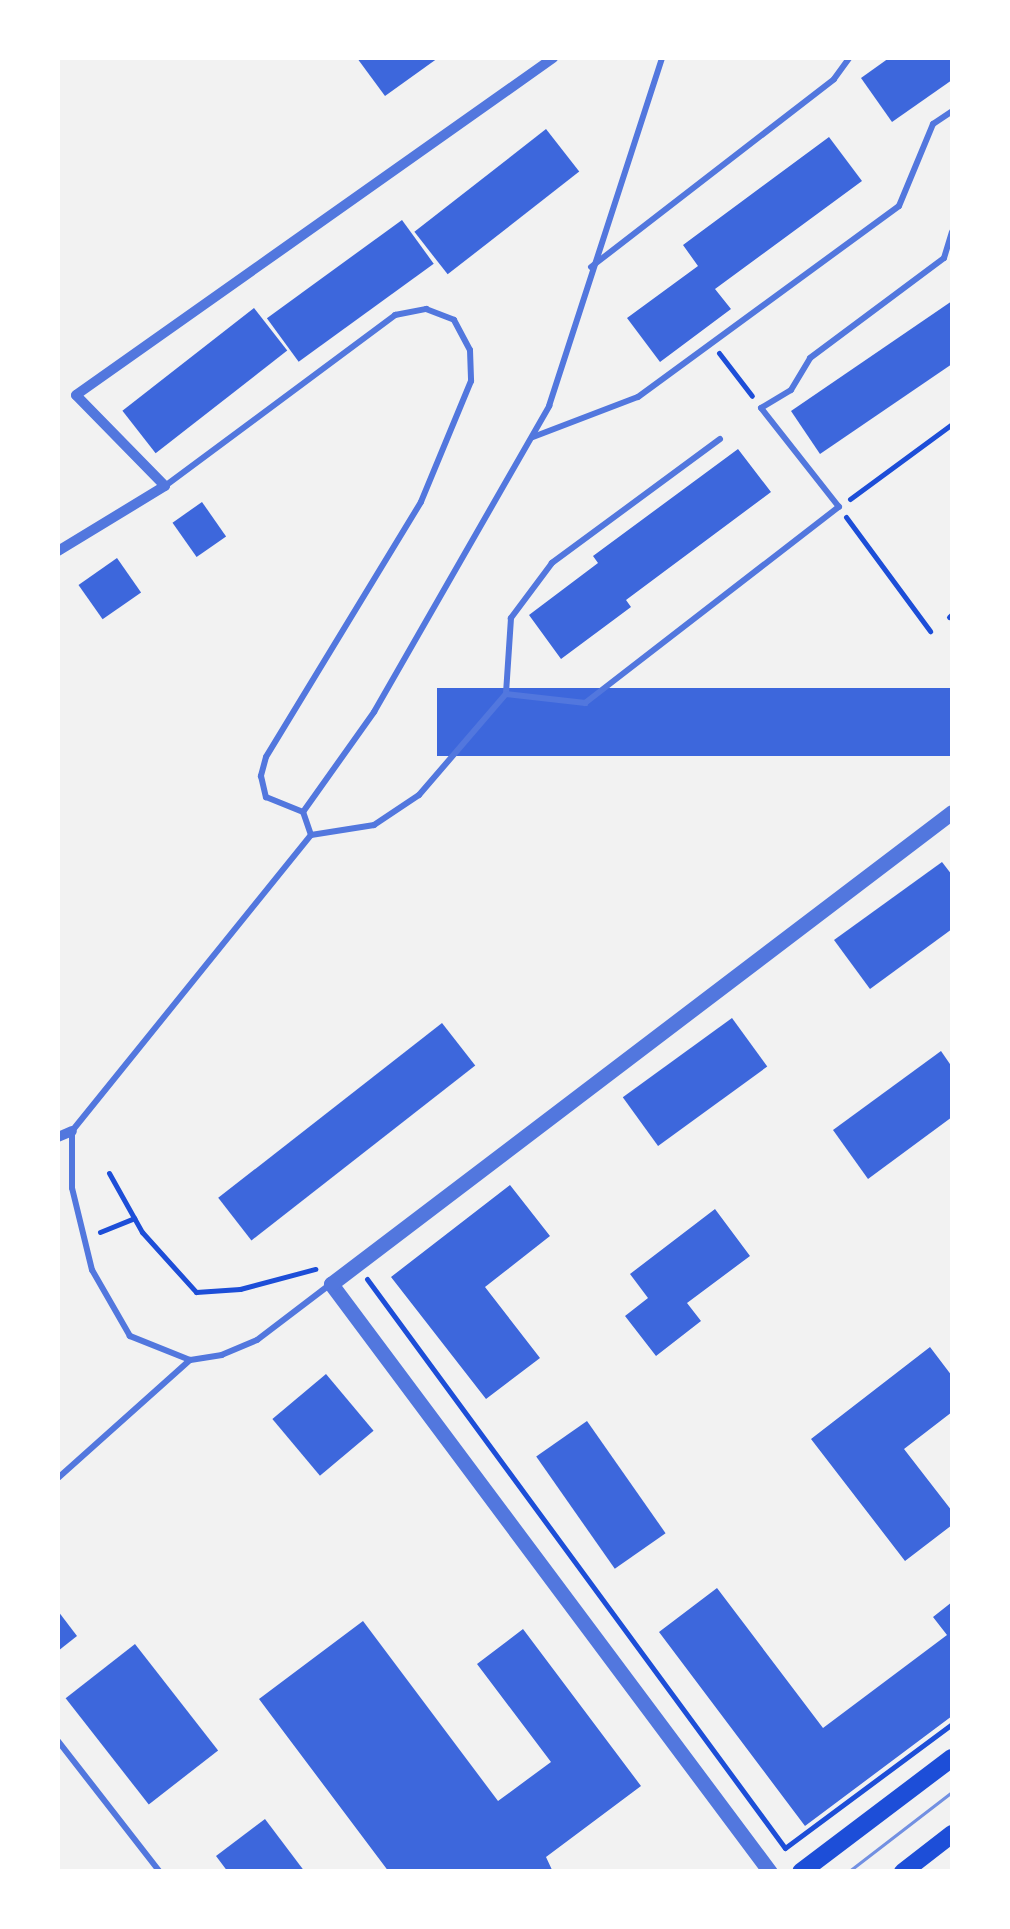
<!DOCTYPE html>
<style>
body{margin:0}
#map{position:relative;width:1010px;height:1929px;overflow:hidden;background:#f2f2f2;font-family:"DM Sans",sans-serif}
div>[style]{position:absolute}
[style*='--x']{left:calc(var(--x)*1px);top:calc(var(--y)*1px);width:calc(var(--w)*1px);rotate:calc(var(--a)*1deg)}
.building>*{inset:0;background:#3d67dc;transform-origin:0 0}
.path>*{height:5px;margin:-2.5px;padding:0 2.5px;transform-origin:2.5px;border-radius:2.5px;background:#1d4ed8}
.service>*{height:6px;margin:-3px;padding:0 3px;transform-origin:3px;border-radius:3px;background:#5277de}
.minor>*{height:10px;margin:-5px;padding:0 5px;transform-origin:5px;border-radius:5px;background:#5277de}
.tertiary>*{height:15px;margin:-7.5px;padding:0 7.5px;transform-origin:7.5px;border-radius:7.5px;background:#5277de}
.secondary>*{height:18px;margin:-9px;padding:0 9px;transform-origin:9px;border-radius:9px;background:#1d4ed8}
.tram>*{height:2.5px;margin:-1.25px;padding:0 1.25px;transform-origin:1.25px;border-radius:1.25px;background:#7290e2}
span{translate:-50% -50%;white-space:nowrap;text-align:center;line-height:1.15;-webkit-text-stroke:10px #fff;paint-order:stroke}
.frame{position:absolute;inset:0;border:60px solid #fff;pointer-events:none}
</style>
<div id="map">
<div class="building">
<div style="clip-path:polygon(357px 58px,438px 58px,385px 96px)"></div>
<div style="clip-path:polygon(889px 58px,952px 58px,952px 80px,892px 122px,861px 78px)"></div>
<div style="left:546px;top:129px;width:54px;height:167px;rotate:52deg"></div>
<div style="clip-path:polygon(829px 137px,862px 181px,715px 289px,731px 309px,660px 362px,627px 318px,698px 266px,683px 245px)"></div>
<div style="left:402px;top:220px;width:54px;height:167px;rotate:54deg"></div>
<div style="clip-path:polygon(952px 301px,952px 364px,820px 454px,791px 411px)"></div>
<div style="left:254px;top:308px;width:54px;height:167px;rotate:52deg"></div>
<div style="clip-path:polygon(738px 449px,771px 492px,626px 600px,631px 607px,561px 659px,529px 615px,598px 563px,593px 556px)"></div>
<div style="left:202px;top:502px;width:42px;height:36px;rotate:55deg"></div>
<div style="left:117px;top:558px;width:42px;height:47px;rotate:55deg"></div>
<div style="left:952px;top:688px;width:68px;height:515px;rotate:90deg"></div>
<div style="clip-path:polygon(942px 862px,952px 875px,952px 929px,870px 989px,834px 940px)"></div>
<div style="left:732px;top:1018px;width:60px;height:135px;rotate:54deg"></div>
<div style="left:442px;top:1023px;width:54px;height:284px;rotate:52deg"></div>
<div style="clip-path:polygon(941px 1051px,952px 1067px,952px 1117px,868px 1179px,833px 1130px)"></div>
<div style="clip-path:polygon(510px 1185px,550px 1236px,485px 1287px,540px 1358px,486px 1399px,391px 1277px)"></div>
<div style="clip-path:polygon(715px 1209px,750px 1256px,687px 1303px,701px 1321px,656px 1356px,625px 1316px,648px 1298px,630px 1274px)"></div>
<div style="clip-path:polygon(930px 1347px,952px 1376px,952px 1412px,904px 1449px,952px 1511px,952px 1525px,905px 1561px,811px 1439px)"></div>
<div style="left:326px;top:1374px;width:74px;height:70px;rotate:50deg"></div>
<div style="left:587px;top:1421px;width:137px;height:62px;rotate:55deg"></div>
<div style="clip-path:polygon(717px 1588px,823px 1728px,947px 1635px,933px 1617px,952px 1602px,952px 1716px,805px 1826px,659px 1632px)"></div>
<div style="clip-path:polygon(58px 1611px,77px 1636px,58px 1651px)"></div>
<div style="clip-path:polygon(363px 1621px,498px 1801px,551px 1762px,477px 1664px,523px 1629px,641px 1786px,546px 1857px,553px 1872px,389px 1872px,259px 1699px)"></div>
<div style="left:135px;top:1644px;width:135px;height:88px;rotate:52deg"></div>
<div style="clip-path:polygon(265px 1819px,305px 1872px,228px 1872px,216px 1856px)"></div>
</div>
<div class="path">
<div style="--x:719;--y:353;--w:54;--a:52.5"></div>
<div style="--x:850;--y:499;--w:127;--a:-36.3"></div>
<div style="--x:846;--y:517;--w:142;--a:53.6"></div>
<div style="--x:949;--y:617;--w:4;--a:-45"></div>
<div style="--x:109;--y:1173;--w:68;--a:60.8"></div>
<div style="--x:142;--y:1232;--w:81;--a:48"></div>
<div style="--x:196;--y:1292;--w:44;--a:-3.9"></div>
<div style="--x:240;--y:1289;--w:78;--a:-14.9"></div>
<div style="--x:100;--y:1232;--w:37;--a:-22"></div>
<div style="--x:367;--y:1279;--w:706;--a:53.7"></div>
<div style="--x:785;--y:1848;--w:208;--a:-36.6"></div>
</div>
<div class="service">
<div style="--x:591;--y:267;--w:307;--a:-37.7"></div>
<div style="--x:834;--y:79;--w:26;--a:-54"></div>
<div style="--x:533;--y:437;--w:112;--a:-20.9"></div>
<div style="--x:638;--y:397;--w:323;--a:-36.2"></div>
<div style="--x:899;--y:206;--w:89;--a:-67.5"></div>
<div style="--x:933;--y:124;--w:23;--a:-34"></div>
<div style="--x:720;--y:439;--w:209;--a:143.6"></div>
<div style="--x:552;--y:563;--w:69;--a:126.7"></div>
<div style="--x:511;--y:618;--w:76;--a:93.8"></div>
<div style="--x:506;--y:694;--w:80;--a:6.5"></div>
<div style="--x:585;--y:703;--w:321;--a:-37.7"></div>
<div style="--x:839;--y:507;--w:126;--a:-128.2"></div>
<div style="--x:761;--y:408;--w:35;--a:-31"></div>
<div style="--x:791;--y:390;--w:37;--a:-59"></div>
<div style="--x:810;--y:358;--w:167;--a:-36.7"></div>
<div style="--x:944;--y:258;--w:27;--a:-73"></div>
<div style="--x:165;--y:486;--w:287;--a:-36.6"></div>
<div style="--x:395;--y:315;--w:32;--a:-11"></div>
<div style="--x:426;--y:309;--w:30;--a:21"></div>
<div style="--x:454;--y:320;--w:34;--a:62"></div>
<div style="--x:470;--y:350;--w:31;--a:88"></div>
<div style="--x:471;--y:381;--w:131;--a:112.5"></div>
<div style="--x:421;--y:502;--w:298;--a:121.3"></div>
<div style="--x:266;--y:757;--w:20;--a:105"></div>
<div style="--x:261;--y:776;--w:22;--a:77"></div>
<div style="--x:266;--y:797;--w:40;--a:22"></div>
<div style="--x:311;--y:835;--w:24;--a:-109"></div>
<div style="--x:303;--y:812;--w:123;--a:-54.6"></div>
<div style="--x:374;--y:712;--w:353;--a:-60.2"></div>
<div style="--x:549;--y:406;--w:366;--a:-72"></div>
<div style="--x:328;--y:1286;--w:89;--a:142.7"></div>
<div style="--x:257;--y:1340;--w:38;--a:157"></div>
<div style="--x:222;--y:1355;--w:32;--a:171"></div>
<div style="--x:190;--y:1360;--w:65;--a:-158.2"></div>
<div style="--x:130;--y:1336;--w:76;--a:-119.9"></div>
<div style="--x:92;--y:1270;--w:84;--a:-103.7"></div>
<div style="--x:72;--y:1188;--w:57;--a:-90"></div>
<div style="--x:72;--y:1131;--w:380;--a:-51.1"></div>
<div style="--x:311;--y:835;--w:64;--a:-9"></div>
<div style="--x:374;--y:825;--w:54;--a:-33.7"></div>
<div style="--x:419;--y:795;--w:133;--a:-49.3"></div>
<div style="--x:58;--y:1478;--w:177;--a:-41.8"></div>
<div style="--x:58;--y:1741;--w:166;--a:52.1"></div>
</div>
<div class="minor">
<div style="--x:58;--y:551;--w:125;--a:-31.3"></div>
<div style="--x:165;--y:486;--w:127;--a:-134.4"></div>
<div style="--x:76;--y:395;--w:584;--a:-35.24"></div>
<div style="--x:58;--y:1137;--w:15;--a:-23"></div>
</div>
<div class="tertiary">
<div style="--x:770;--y:1872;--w:734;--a:-126.74"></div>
<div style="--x:331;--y:1284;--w:780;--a:-37.24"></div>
</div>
<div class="secondary">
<div style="--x:801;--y:1872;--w:189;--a:-37.1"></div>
<div style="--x:903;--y:1872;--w:62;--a:-37.8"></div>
</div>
<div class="tram">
<div style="--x:848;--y:1872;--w:131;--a:-37.6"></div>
</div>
<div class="frame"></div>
</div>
